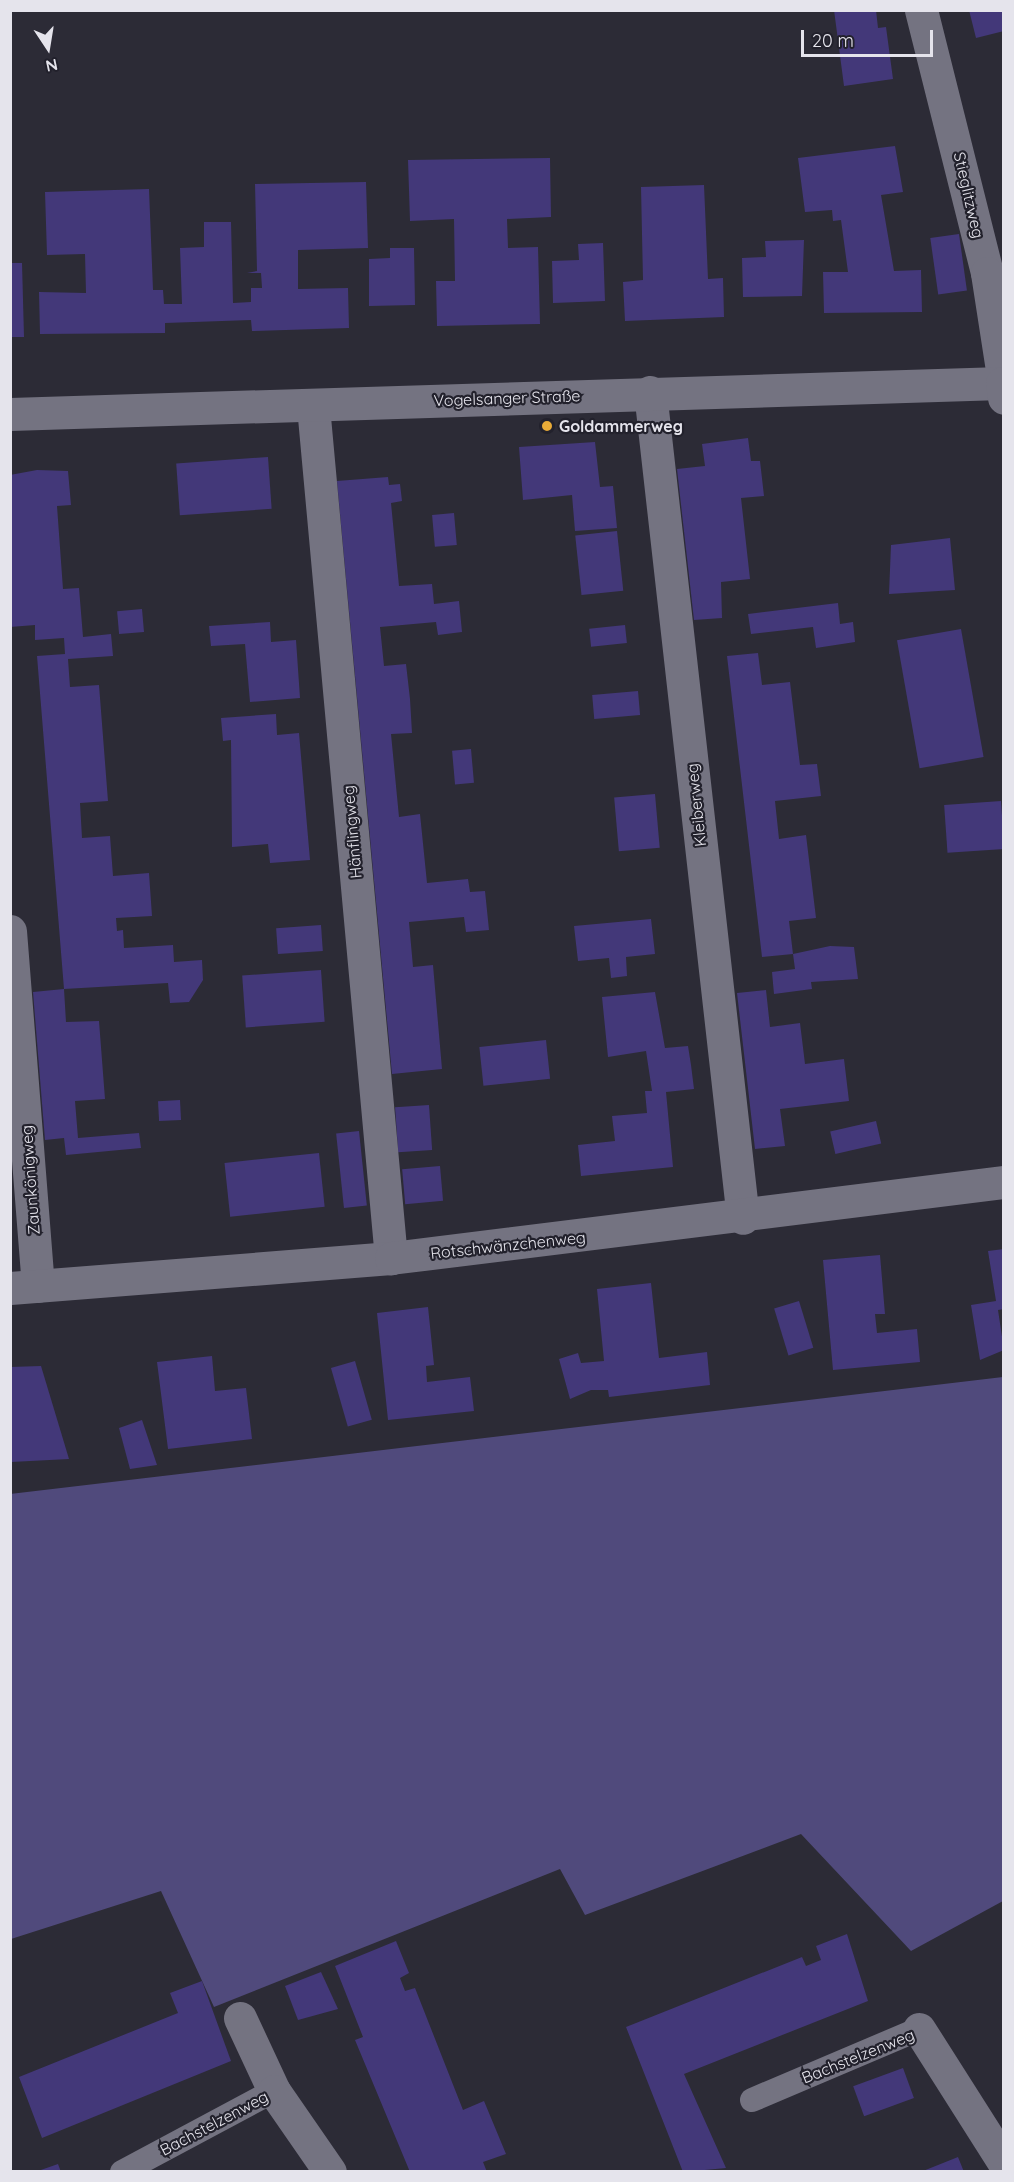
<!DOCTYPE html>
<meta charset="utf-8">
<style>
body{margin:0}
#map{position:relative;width:1014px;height:2182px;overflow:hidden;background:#2c2b36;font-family:Quicksand,sans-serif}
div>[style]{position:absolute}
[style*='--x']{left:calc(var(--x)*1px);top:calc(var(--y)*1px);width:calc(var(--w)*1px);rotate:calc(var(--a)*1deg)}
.green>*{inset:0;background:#504a7c}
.building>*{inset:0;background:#433879;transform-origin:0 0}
.lane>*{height:24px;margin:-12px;padding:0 12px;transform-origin:12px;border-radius:12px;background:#747381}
.street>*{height:33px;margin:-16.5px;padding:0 16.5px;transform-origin:16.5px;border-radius:16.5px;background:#747381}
.secondary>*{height:33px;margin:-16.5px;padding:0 16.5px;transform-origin:16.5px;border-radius:16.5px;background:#747381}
.dots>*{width:16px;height:16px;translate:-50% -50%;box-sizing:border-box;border:3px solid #22212c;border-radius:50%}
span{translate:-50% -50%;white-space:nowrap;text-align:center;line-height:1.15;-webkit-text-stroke:4.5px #22212c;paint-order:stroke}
.street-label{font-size:16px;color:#e5e4ec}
.poi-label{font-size:16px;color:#e5e4ec;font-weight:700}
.left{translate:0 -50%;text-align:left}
.frame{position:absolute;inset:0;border:12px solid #e5e4ec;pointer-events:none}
.north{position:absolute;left:18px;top:18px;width:60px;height:60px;-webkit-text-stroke:4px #22212c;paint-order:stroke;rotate:168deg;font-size:16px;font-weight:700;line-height:24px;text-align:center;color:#e5e4ec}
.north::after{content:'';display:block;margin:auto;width:21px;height:27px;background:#e5e4ec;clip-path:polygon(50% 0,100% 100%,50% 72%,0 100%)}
.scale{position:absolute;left:801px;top:30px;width:132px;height:27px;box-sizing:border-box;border:3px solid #e5e4ec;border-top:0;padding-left:8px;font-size:18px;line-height:21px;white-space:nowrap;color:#e5e4ec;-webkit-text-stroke:4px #22212c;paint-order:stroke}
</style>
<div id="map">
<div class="green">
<div style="clip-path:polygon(1003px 1377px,1003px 1901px,911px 1951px,801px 1834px,585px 1915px,560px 1869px,214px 2007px,161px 1891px,11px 1939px,10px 1494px)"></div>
</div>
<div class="building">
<div style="clip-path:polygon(834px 10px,876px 10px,878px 28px,886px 27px,893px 79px,844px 86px)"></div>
<div style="clip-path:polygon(969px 10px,1004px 10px,1004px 31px,976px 38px)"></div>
<div style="clip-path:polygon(895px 146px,903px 192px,881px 195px,894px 271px,921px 270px,922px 312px,824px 313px,823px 272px,848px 272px,841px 220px,833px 221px,832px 210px,805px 212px,798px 158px)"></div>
<div style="clip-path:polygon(550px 158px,551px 217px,507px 219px,508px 248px,538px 247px,540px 324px,437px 326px,436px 281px,455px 281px,454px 219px,410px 221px,408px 160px)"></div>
<div style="clip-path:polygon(366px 182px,368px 248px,298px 250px,298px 289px,348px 288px,349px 328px,252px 331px,251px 320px,165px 323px,165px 333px,40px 334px,39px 292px,86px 293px,85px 254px,47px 255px,45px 192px,149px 189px,153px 290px,163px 290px,164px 304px,182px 304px,180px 248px,204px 247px,204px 222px,231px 222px,233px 303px,251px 302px,251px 288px,262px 288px,261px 273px,247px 273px,257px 271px,255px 184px)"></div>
<div style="clip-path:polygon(704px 185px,708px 279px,723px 278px,724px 317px,625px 321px,623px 282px,643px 280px,641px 187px)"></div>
<div style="left:959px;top:234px;width:57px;height:29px;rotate:82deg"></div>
<div style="clip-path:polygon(804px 240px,802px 296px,743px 297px,742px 258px,766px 257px,765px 241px)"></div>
<div style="clip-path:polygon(603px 243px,605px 301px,553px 303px,552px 261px,579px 260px,578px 244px)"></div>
<div style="clip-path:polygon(390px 248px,414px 248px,415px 305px,369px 306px,369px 259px,390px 258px)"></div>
<div style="clip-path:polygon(10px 263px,22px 263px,24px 337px,10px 337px)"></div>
<div style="clip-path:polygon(748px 438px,751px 461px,760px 461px,764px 496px,741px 498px,750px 579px,721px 582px,722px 618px,694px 620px,677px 469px,705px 466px,702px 444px)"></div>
<div style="clip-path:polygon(595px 442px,600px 487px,613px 486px,617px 528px,575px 531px,572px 495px,523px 500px,519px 447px)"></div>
<div style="left:268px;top:457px;width:52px;height:92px;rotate:86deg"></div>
<div style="clip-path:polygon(37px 470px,68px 471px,71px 505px,57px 506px,63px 589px,79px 588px,83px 637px,111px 634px,113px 656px,68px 659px,70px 687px,99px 685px,108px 801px,80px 803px,82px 838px,110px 836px,113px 876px,149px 873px,152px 916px,116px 918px,117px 931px,123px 930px,124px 948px,173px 945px,174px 962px,202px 960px,203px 980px,189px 1002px,170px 1003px,168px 983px,64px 989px,37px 656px,65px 654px,64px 638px,35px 640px,35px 625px,10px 627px,10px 475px)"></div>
<div style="clip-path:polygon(388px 477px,389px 485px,400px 484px,402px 501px,391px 503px,399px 586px,432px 584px,434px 604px,459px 601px,462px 632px,438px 635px,436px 622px,380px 627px,384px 666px,406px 664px,410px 699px,412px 733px,391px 734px,399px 817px,420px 814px,427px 883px,468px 879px,470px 892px,485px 891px,489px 930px,466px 932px,464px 917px,409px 922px,413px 967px,433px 965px,442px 1069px,392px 1074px,337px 481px)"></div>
<div style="left:454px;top:513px;width:32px;height:22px;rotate:85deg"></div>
<div style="left:617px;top:531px;width:60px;height:42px;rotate:84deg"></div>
<div style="clip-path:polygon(950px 538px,955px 590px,889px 594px,891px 545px)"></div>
<div style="clip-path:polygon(838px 603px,840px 624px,853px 622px,855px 642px,816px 648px,813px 627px,751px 634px,748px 614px)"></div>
<div style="left:142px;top:609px;width:23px;height:25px;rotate:85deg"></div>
<div style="clip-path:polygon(270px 622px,271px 642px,296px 640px,300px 698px,250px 702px,245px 644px,211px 646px,209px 626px)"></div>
<div style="left:625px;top:625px;width:18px;height:36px;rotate:84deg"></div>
<div style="left:961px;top:629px;width:130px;height:65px;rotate:80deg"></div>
<div style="clip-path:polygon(758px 653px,762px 685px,790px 682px,800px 765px,817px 764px,821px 796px,775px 801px,779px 839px,806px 835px,816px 918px,789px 921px,793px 954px,762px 957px,727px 656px)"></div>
<div style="left:638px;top:691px;width:24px;height:46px;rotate:85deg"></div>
<div style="clip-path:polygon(276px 714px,277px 735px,299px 733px,310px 860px,270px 863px,268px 844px,232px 847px,231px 740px,223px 741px,221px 718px)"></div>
<div style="left:471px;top:749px;width:34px;height:19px;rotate:85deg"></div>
<div style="left:655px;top:794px;width:54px;height:41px;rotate:85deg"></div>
<div style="left:1001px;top:801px;width:48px;height:57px;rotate:86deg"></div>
<div style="clip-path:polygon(651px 919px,655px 954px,626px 957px,627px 976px,611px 978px,609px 958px,578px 961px,574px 926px)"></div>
<div style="left:321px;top:925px;width:26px;height:45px;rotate:86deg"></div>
<div style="clip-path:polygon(830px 946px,854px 947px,858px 979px,811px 982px,812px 989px,774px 994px,772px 972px,795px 969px,793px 954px)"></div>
<div style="left:321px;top:970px;width:52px;height:79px;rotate:86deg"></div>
<div style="clip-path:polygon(64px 989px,66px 1022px,99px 1021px,105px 1099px,75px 1101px,78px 1138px,139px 1133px,141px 1148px,66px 1155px,64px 1138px,45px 1140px,33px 992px)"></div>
<div style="clip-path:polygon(766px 990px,770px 1027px,800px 1023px,805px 1064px,844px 1059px,849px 1101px,780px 1109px,785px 1146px,755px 1149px,737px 993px)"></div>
<div style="clip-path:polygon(655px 992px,665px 1048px,688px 1046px,691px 1065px,694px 1089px,666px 1092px,673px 1167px,581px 1176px,578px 1145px,615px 1141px,612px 1116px,647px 1113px,645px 1091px,652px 1091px,646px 1051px,608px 1057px,602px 997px)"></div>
<div style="left:546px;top:1040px;width:39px;height:67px;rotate:84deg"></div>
<div style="left:180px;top:1100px;width:20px;height:22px;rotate:87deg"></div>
<div style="left:429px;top:1105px;width:45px;height:34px;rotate:86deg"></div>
<div style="left:876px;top:1121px;width:23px;height:47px;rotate:77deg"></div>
<div style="left:359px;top:1131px;width:75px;height:23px;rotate:84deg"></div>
<div style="left:319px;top:1153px;width:54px;height:95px;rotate:84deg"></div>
<div style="left:440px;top:1166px;width:35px;height:38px;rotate:85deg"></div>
<div style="clip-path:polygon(1004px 1249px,1004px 1309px,998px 1310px,1004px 1350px,980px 1360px,971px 1305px,996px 1301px,988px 1251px)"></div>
<div style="clip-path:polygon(880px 1255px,885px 1314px,875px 1314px,877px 1333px,917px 1329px,920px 1362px,833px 1370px,823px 1260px)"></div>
<div style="clip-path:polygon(651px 1283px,659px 1358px,707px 1352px,710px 1385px,609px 1397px,608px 1390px,591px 1390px,570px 1399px,559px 1359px,578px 1353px,581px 1363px,604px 1361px,597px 1289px)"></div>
<div style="left:799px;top:1301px;width:49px;height:26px;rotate:73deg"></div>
<div style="clip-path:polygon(428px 1307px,434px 1365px,426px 1366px,427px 1382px,470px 1377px,474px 1411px,388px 1420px,377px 1313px)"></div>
<div style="clip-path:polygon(212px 1356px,215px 1391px,246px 1388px,252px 1439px,168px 1449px,157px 1362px)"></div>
<div style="left:355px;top:1361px;width:61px;height:25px;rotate:74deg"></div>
<div style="clip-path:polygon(41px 1366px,69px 1459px,11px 1462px,10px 1367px)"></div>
<div style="clip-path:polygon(142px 1420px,157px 1465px,130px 1469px,119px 1428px)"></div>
<div style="clip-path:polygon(847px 1934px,868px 2001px,684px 2074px,726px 2168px,683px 2172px,626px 2027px,802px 1957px,806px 1966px,821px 1960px,816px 1946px)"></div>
<div style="clip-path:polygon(396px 1941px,409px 1973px,400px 1978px,405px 1991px,415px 1988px,463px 2110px,484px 2101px,506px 2154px,483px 2162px,487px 2172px,410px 2172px,355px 2040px,363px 2037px,335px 1966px)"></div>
<div style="clip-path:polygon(321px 1972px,338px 2009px,298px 2020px,285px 1986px)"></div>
<div style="clip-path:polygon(202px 1981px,231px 2061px,42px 2138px,19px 2077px,178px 2013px,170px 1993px)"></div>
<div style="left:903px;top:2068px;width:32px;height:53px;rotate:70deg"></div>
<div style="clip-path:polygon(958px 2157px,964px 2172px,923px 2172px,923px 2171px)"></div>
<div style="clip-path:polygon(58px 2164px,61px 2172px,38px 2172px,38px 2171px)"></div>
</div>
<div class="lane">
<div style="--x:752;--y:2100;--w:181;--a:-23"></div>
<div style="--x:122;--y:2172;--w:172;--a:-28.1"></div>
</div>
<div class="street">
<div style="--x:921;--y:10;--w:271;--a:75.9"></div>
<div style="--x:987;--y:273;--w:111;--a:81.2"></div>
<div style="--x:650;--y:392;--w:831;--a:83.58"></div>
<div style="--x:313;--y:406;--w:856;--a:84.77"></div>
<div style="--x:10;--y:931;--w:356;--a:85.5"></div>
<div style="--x:10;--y:1288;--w:382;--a:-4.5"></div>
<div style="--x:391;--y:1258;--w:618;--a:-7.07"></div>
<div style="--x:240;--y:2018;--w:81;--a:65"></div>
<div style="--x:274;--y:2091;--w:98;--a:55.3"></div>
<div style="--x:919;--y:2029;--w:159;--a:57.6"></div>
</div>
<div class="secondary">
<div style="--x:10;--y:414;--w:992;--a:-1.79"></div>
<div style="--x:1002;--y:383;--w:15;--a:82"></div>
</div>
<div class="dots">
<div style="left:547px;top:426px;background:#e9ab38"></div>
</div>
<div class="street-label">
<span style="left:969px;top:195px;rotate:77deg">Stieglitzweg</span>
<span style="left:507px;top:398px;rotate:-2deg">Vogelsanger Straße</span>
<span style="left:696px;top:805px;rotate:-96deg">Kleiberweg</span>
<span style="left:352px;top:832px;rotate:-95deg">Hänflingweg</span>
<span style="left:30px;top:1180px;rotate:-94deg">Zaunkönigweg</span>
<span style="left:508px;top:1245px;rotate:-6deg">Rotschwänzchenweg</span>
<span style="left:858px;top:2056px;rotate:-22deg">Bachstelzenweg</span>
<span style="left:214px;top:2123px;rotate:-28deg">Bachstelzenweg</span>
</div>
<div class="poi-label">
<span class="left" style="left:559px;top:426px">Goldammerweg</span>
</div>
<div class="frame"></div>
<div class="north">N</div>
<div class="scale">20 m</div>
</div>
